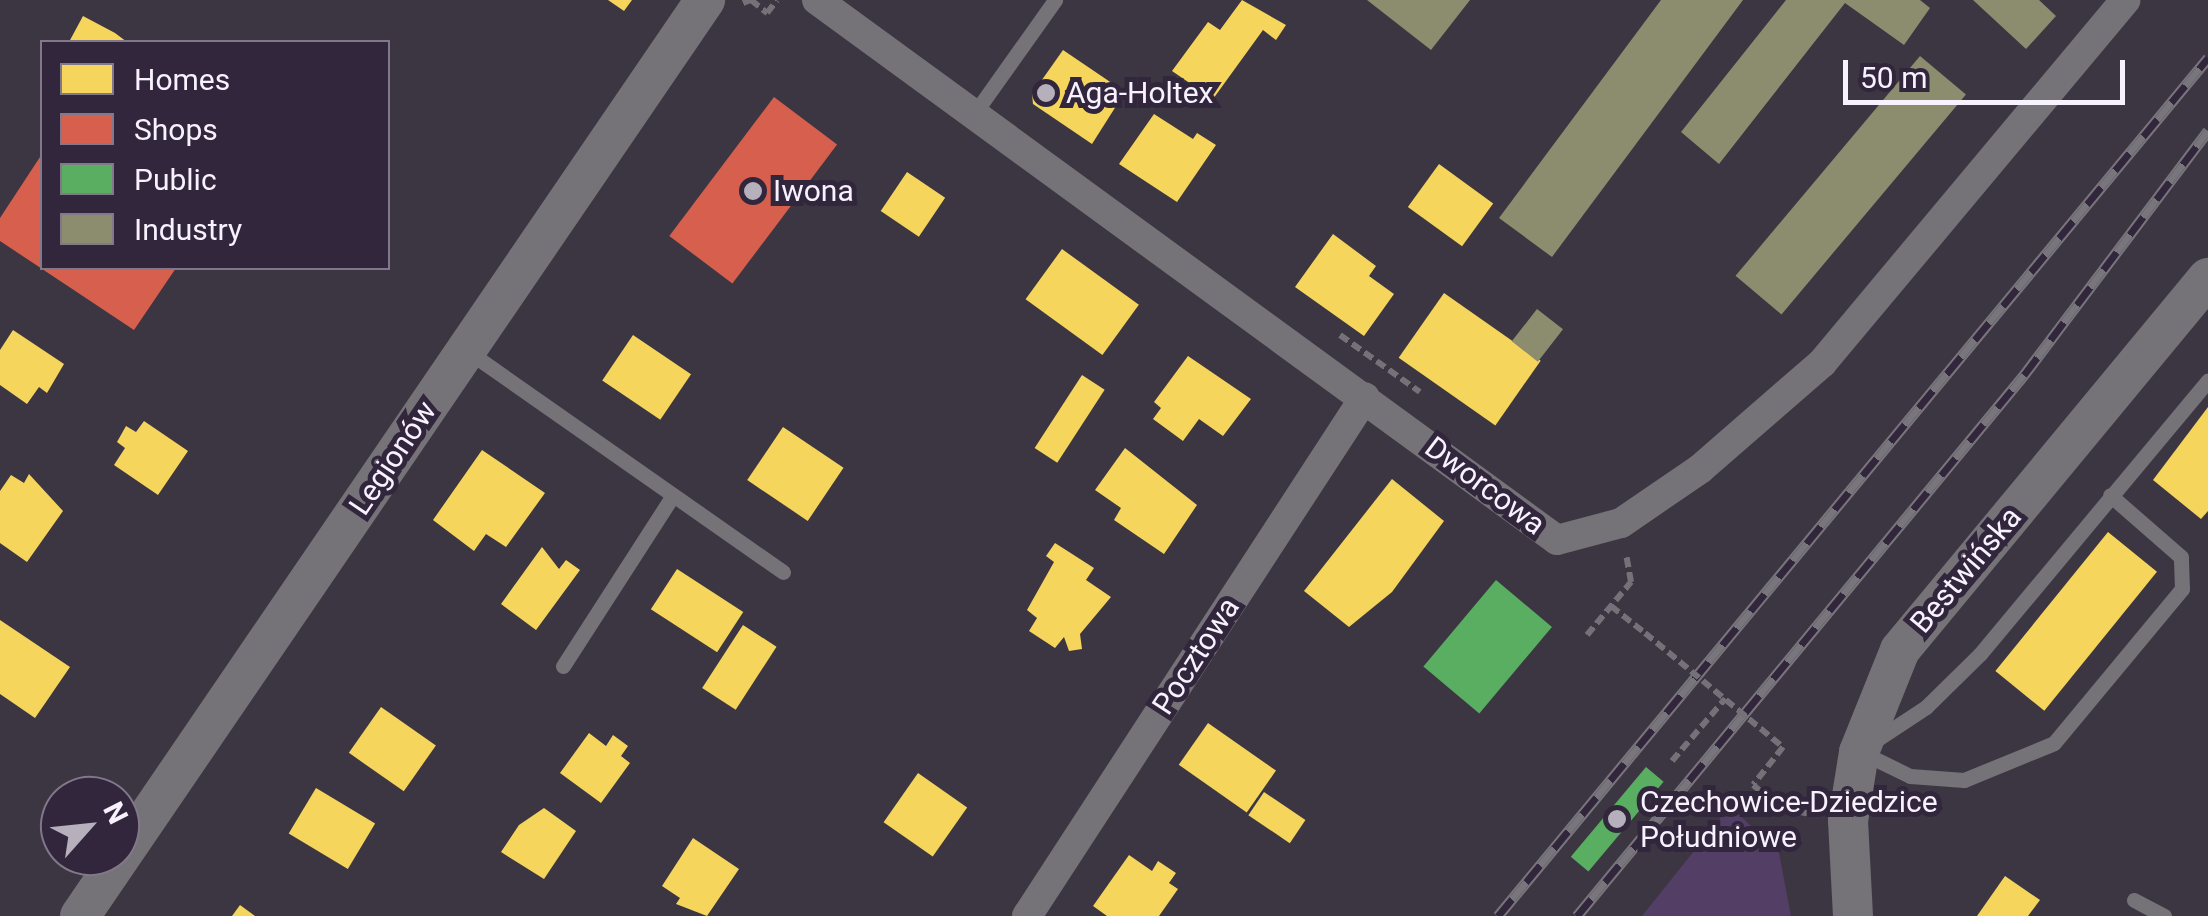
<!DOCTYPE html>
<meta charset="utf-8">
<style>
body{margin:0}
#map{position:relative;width:2208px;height:916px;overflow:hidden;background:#3c3642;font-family:Roboto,sans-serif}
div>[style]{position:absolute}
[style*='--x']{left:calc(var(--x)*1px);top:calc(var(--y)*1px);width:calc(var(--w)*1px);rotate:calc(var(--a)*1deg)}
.green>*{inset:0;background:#533e65}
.homes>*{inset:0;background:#f6d55c;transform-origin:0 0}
.shops>*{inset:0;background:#d6604d;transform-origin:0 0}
.public>*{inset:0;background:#5aae61;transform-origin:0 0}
.industry>*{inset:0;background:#8c8c6e;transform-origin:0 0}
.path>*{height:6px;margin-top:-3px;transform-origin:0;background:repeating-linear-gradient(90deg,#747278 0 10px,transparent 0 15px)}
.service>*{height:15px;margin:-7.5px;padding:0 7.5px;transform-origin:7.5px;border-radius:7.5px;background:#757278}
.minor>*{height:30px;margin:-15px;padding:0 15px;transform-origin:15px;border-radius:15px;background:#757278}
.tertiary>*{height:40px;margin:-20px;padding:0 20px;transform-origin:20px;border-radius:20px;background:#757278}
.rail>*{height:11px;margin-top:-5.5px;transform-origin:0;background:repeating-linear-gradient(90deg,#32263d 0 22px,#78757c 0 44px);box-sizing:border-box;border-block:2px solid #78757c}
.path-bridge>*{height:6px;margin-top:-3px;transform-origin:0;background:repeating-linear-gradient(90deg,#747278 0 10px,transparent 0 15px)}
.dots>*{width:28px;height:28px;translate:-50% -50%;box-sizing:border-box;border:5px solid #32263d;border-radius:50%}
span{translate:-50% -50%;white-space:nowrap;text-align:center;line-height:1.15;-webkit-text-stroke:10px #32263d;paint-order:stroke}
.poi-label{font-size:30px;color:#f8f2fe}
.left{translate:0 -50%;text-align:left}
.street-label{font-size:30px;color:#f8f2fe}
.legend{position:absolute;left:40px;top:40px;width:350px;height:230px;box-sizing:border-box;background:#32263d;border:2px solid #81788a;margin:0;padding:12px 18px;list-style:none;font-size:30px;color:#f8f2fe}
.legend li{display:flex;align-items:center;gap:20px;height:50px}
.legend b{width:50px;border:2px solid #81788a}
.north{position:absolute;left:40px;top:776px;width:100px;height:100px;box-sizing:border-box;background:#32263d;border:2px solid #81788a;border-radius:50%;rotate:63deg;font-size:28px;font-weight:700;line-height:40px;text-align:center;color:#f8f2fe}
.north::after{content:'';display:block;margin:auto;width:35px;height:45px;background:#b6b0bc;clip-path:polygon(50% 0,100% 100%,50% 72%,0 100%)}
.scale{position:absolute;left:1843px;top:60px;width:282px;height:45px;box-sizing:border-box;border:5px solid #f8f2fe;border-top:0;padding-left:12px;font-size:30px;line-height:35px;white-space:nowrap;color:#f8f2fe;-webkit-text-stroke:8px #32263d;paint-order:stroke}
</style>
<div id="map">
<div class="green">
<div style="clip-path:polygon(1730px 806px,1779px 853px,1791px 916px,1642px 916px)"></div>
</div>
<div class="homes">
<div style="clip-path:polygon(608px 0,632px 0,624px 11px)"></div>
<div style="clip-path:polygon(1242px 0,1286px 25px,1276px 40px,1263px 30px,1213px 99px,1172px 71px,1208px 22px,1220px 30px)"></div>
<div style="clip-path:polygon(83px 16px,115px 33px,127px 42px,69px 42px)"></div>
<div style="clip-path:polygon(1063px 50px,1125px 92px,1092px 144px,1033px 104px,1032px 94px)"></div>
<div style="clip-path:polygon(1154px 114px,1193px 139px,1197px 133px,1216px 145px,1177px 202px,1119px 164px)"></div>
<div style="left:1439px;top:164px;width:67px;height:53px;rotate:36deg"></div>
<div style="left:907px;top:172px;width:46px;height:47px;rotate:34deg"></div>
<div style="clip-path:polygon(1333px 234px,1376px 266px,1369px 276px,1394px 294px,1364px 336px,1295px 287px)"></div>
<div style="left:1062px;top:249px;width:95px;height:62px;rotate:36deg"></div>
<div style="left:1444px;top:293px;width:118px;height:79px;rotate:35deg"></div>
<div style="clip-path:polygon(13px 330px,64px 364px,47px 393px,39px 387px,27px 404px,0 385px,0 350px)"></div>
<div style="left:633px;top:335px;width:70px;height:55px;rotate:34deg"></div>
<div style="clip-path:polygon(1188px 356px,1251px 399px,1223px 436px,1199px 419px,1183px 441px,1153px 419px,1161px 408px,1154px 402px)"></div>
<div style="left:1082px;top:375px;width:27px;height:87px;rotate:33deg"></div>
<div style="clip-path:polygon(2208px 407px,2208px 511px,2201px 519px,2153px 480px)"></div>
<div style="clip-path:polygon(144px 421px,188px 451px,158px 495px,114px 465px,125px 448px,117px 442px,126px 426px,136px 432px)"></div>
<div style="left:783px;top:427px;width:73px;height:64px;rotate:34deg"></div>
<div style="clip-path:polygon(1125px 448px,1197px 505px,1164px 554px,1114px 520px,1121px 508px,1095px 490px)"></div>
<div style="clip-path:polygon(482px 450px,545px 493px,506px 547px,486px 534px,474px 551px,433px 520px)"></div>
<div style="clip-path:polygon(29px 474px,63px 511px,27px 562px,0 543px,0 491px,11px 475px,24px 483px)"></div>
<div style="clip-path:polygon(1392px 479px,1444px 521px,1392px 592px,1349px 627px,1304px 591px)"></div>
<div style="left:2108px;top:532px;width:63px;height:179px;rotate:39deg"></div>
<div style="clip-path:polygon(1055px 543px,1094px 568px,1086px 580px,1111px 597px,1080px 634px,1082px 649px,1069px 651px,1064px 637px,1055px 648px,1029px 631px,1037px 618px,1027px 610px,1054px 562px,1046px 556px)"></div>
<div style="clip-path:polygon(542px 547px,559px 569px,566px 560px,580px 570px,536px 630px,501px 604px)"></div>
<div style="left:677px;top:569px;width:79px;height:48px;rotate:33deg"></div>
<div style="clip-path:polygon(0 620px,70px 667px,35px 718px,0 694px)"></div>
<div style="left:743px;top:625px;width:40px;height:75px;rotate:33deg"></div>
<div style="left:381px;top:707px;width:67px;height:56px;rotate:35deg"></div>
<div style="left:1208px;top:723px;width:83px;height:51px;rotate:35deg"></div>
<div style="clip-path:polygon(589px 733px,606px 746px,613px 735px,628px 746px,621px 756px,630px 763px,601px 803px,560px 773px)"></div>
<div style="left:918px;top:773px;width:60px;height:60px;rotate:35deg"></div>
<div style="left:316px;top:788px;width:69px;height:53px;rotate:31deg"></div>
<div style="left:1264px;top:792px;width:50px;height:28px;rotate:34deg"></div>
<div style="clip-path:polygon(544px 808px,576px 831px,544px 879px,501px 852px,519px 825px)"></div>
<div style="clip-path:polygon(693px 838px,739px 869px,707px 916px,676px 904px,680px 898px,662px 886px)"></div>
<div style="clip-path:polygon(1129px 855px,1152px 871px,1158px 861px,1176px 873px,1169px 883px,1178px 889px,1159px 916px,1107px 916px,1093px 906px)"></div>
<div style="clip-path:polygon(2005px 876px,2040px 900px,2028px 916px,1977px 916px)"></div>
<div style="clip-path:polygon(240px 905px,255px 916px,232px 916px)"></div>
</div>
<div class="shops">
<div style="left:774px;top:97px;width:79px;height:174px;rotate:37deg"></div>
<div style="clip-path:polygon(42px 154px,42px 268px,176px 268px,134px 330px,0 241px,0 218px)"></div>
</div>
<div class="public">
<div style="left:1496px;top:580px;width:73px;height:113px;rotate:40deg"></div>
<div style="left:1646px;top:767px;width:23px;height:117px;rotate:40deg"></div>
</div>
<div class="industry">
<div style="clip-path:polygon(1367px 0,1470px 0,1431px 50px)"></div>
<div style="clip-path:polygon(1661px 0,1743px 0,1552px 257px,1499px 218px)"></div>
<div style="clip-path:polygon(1786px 0,1920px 0,1930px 8px,1904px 45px,1845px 3px,1719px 164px,1681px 132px)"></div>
<div style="clip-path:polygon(1973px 0,2039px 0,2056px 16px,2026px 49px)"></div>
<div style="left:1920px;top:56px;width:60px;height:287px;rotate:40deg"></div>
<div style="left:1537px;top:309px;width:33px;height:41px;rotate:38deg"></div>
</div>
<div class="path">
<div style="--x:743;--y:3;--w:9;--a:-21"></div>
<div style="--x:751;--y:0;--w:21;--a:39"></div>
<div style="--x:767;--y:13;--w:16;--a:-52"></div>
<div style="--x:1340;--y:335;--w:98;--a:35.5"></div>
<div style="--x:1611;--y:606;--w:43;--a:38.5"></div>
<div style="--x:1587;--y:635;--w:69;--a:-50.3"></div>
<div style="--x:1631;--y:582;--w:28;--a:-100"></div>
<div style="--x:1783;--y:747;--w:48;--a:128.3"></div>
<div style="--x:1753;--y:785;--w:38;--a:39"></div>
<div style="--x:1783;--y:809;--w:29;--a:10"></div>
<div style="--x:1672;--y:761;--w:82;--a:-49.5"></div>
</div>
<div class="service">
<div style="--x:974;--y:114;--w:140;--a:-54.6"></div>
<div style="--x:466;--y:350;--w:387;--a:35"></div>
<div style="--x:563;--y:666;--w:203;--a:-57.2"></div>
<div style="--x:1873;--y:742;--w:64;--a:-33.4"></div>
<div style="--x:1926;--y:707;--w:76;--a:-44.5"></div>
<div style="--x:1980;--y:654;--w:356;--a:-50.2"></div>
<div style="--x:1863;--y:753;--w:52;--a:26.1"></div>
<div style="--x:1910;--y:776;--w:54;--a:4.2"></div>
<div style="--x:1964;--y:780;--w:97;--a:-22.3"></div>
<div style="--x:2054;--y:743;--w:200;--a:-50.3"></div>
<div style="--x:2182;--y:589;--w:32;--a:-92"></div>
<div style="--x:2181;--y:557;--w:94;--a:-138.9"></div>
<div style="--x:2134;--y:900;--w:34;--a:28"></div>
</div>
<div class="minor">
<div style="--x:817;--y:0;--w:916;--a:36.12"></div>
<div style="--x:1557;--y:540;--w:66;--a:-14.9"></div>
<div style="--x:1621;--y:523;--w:96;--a:-34.4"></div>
<div style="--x:1700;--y:469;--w:162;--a:-41"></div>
<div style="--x:1822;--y:363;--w:473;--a:-50.1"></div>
<div style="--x:1027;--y:916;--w:619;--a:-56.93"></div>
</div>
<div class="tertiary">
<div style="--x:80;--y:916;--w:1109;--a:-55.69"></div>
<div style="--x:1853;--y:916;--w:95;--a:-93"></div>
<div style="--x:1848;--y:821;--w:70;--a:-80.9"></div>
<div style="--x:1859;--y:752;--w:110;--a:-68.1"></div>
<div style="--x:1900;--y:650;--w:483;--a:-50.4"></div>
</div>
<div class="rail">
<div style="--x:1498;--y:916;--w:1114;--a:-50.39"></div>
<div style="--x:1577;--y:916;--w:702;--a:-50.43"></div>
<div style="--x:2024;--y:375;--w:306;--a:-53"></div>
</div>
<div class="path-bridge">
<div style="--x:1645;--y:633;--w:179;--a:39.6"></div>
</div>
<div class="dots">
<div style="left:1046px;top:93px;background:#b6b0bc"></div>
<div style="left:753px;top:191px;background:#b6b0bc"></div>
<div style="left:1617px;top:819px;background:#b6b0bc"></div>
</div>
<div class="poi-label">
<span class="left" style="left:1066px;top:93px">Aga-Holtex</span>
<span class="left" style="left:773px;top:191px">Iwona</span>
<span class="left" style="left:1640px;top:819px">Czechowice-Dziedzice<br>Południowe</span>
</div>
<div class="street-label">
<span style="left:393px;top:458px;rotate:-56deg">Legionów</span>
<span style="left:1485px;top:486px;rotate:37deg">Dworcowa</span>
<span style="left:1966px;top:570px;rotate:-50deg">Bestwińska</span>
<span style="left:1196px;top:656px;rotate:-57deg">Pocztowa</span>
</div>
<ul class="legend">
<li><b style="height:28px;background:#f6d55c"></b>Homes</li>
<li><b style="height:28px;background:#d6604d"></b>Shops</li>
<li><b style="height:28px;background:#5aae61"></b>Public</li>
<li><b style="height:28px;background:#8c8c6e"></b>Industry</li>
</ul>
<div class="north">N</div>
<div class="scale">50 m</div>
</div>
